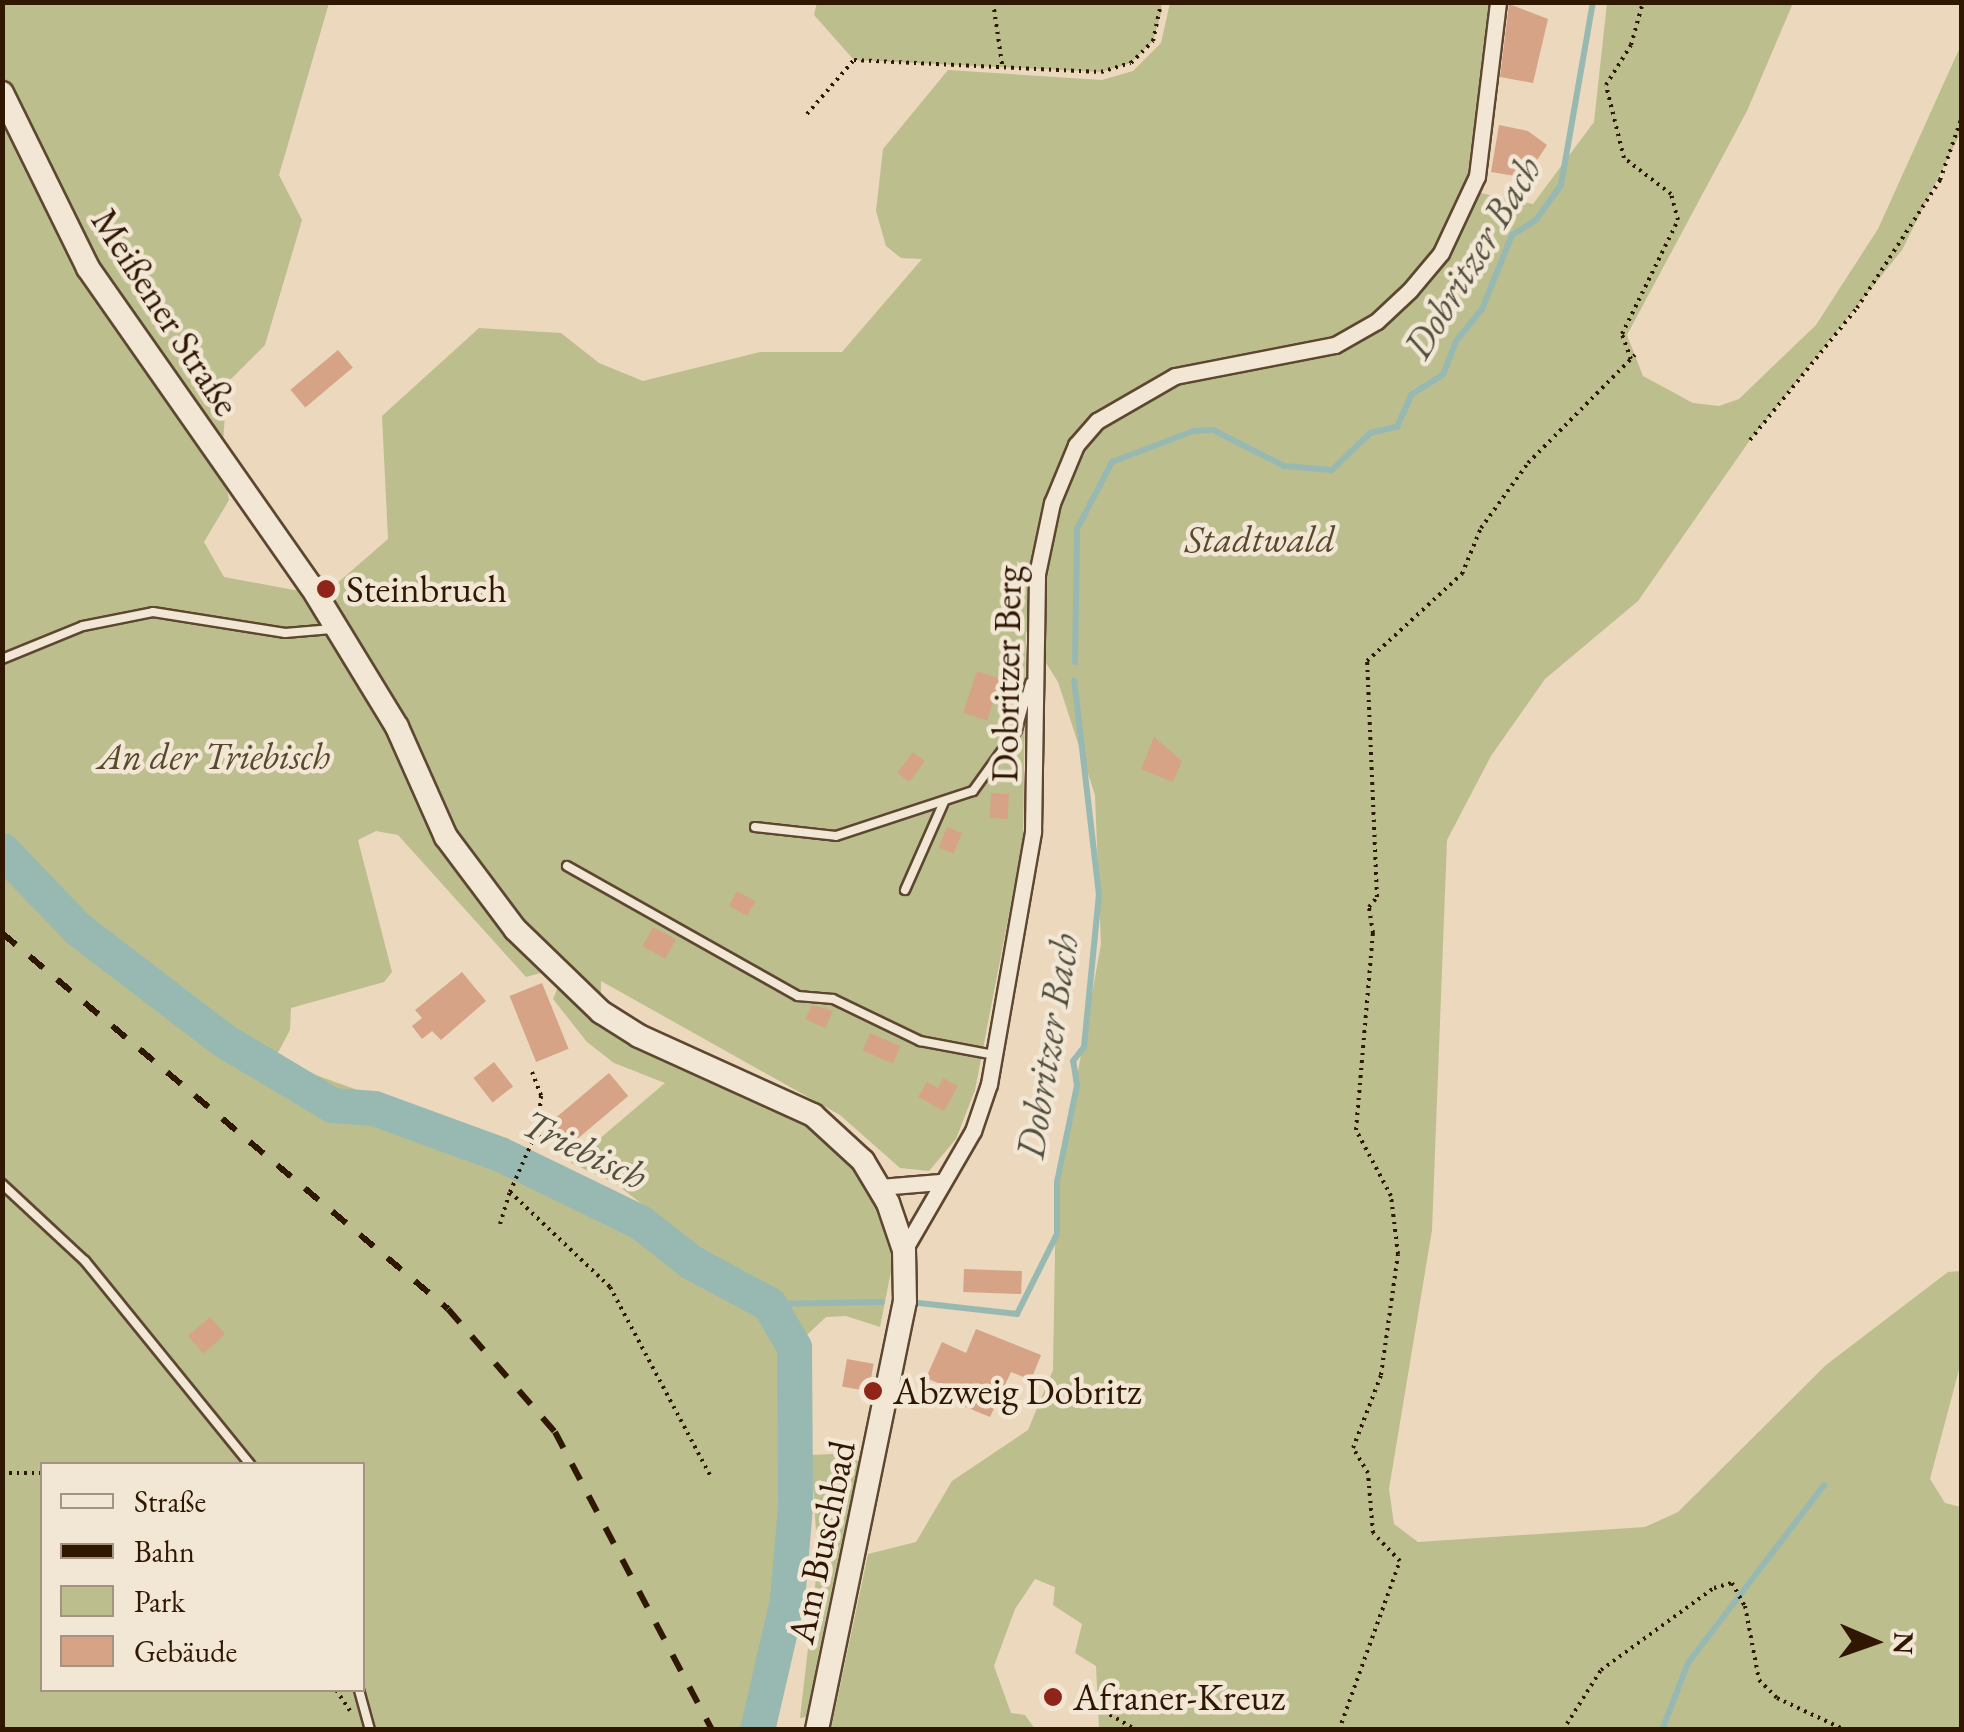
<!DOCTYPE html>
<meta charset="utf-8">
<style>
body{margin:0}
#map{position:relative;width:1964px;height:1732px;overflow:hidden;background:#ebd8bd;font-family:"EB Garamond",serif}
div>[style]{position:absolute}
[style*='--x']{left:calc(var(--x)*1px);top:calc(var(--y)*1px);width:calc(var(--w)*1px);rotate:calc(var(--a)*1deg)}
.green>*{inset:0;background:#bcbe8e}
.stream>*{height:6px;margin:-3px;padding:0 3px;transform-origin:3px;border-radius:3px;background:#98b9b2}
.river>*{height:35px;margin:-17.5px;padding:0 17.5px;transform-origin:17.5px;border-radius:17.5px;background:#98b9b2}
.building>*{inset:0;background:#d6a386;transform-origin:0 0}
.path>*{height:4px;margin-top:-2px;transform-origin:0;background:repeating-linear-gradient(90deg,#2f1702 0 2.5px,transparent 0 7.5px)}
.roads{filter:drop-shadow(2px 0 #5e4731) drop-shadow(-2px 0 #5e4731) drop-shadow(0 2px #5e4731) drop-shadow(0 -2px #5e4731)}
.service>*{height:8px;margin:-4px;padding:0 4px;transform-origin:4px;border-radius:4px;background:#f2e6d4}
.minor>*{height:15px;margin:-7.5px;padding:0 7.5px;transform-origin:7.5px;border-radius:7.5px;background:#f2e6d4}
.secondary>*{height:22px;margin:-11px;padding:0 11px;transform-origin:11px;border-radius:11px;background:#f2e6d4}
.rail>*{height:6px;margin-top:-3px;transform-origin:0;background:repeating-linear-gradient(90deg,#2f1702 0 18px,transparent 0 36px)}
.dots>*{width:28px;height:28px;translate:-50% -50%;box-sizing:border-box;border:5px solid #f2e6d4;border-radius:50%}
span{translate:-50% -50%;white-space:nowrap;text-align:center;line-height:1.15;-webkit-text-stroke:9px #f2e6d4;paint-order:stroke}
.street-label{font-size:38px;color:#2f1702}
.park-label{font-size:38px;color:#59492c;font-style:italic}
.poi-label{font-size:38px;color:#2f1702}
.left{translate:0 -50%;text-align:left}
.water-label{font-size:40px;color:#545040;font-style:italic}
.frame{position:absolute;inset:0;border:5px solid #2f1702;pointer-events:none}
.legend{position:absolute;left:40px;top:1462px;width:325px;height:230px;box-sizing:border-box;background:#f2e6d4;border:2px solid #a49380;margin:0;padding:12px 18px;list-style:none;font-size:30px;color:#2f1702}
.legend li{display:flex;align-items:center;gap:20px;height:50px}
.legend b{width:50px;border:2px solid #a49380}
.north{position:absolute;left:1824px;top:1592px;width:100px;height:100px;-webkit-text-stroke:8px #f2e6d4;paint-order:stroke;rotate:92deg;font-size:28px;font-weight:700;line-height:40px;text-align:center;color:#2f1702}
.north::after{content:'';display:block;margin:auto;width:35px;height:45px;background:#2f1702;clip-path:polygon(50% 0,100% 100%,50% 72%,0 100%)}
</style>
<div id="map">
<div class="green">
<div style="clip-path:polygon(evenodd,3px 3px,329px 3px,279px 175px,302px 220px,265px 345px,227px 383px,222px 459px,229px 500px,204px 542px,224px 577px,294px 590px,311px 586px,319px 599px,388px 539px,382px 416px,479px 328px,561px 333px,599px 363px,643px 381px,760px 352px,842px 352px,922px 259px,901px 258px,886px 246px,876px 211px,883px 149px,948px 70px,1102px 80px,1133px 71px,1161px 43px,1170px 3px,1490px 3px,1466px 190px,1533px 204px,1594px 122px,1607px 3px,1793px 3px,1747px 111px,1627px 335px,1643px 376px,1693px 403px,1719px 406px,1739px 399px,1816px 325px,1878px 229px,1961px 45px,1961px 132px,1902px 250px,1750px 440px,1638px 601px,1545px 679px,1491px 756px,1447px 840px,1432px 1230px,1389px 1489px,1394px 1524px,1418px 1542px,1645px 1527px,1678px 1512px,1826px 1365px,1948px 1272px,1961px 1271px,1961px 1362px,1930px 1479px,1945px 1503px,1961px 1507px,1961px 1729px,1099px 1729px,1096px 1666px,1075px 1653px,1082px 1624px,1053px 1605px,1055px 1587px,1035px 1579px,1015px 1609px,994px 1666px,1011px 1713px,1025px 1715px,1035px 1729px,831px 1729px,868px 1554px,916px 1542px,952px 1481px,1028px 1430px,1053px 1370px,1056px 1193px,1101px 944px,1095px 795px,1058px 682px,1026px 631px,1023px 841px,975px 1090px,956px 1139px,929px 1171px,900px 1168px,840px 1115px,601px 981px,601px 1012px,555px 969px,526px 977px,398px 835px,376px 831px,358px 840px,392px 972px,384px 982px,291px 1008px,290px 1030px,274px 1060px,366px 1093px,374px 1108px,500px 1154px,640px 1222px,691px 1262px,769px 1304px,780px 1293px,702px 1251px,615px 1183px,571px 1163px,665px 1083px,614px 1063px,587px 1042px,553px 999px,560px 982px,601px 1020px,668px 1060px,780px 1106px,835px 1143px,875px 1199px,894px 1256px,880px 1327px,846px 1316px,826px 1317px,794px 1347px,795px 1506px,787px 1600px,757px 1729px,3px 1730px,3px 3px,42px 1464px,362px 1464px,362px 1690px,42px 1690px,42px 1464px)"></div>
<div style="clip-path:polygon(817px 3px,1161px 2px,1162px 10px,1153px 41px,1131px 63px,1101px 72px,854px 60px,814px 15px)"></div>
<div style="clip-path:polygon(832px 1454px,863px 1462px,813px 1716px,800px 1718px,818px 1561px,811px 1455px)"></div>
</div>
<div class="stream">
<div style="--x:1075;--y:662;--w:133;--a:-89.1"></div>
<div style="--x:1077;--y:529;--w:76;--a:-62.4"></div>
<div style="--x:1112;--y:462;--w:87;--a:-20.9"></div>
<div style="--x:1193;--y:431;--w:20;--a:-3"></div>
<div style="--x:1213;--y:430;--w:80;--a:26.9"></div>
<div style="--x:1284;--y:466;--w:48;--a:4.8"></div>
<div style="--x:1332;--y:470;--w:53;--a:-44.2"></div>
<div style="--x:1370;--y:433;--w:28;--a:-13"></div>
<div style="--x:1397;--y:427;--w:36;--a:-66"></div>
<div style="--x:1412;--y:394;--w:36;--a:-32"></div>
<div style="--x:1443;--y:375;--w:36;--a:-69"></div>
<div style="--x:1456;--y:341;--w:41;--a:-50.9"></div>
<div style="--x:1482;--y:309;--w:80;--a:-67.9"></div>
<div style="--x:1512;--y:235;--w:28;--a:-32"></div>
<div style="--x:1536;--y:220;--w:43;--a:-54.5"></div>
<div style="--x:1561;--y:185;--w:186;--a:-80.1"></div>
<div style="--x:919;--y:1303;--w:99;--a:6.4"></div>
<div style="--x:1017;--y:1314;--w:89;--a:-63.4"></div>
<div style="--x:1057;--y:1234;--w:52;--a:-90"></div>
<div style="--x:1057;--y:1182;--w:99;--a:-78.3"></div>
<div style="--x:1077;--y:1085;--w:24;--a:-99"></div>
<div style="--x:1073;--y:1061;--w:18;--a:-52"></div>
<div style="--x:1084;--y:1047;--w:153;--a:-84.4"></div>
<div style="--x:1099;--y:895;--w:216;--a:-96.6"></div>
<div style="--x:769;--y:1304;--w:113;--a:-1"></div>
<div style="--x:1662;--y:1730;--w:72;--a:-68.8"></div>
<div style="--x:1688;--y:1663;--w:224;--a:-52.6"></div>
</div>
<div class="river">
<div style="--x:2;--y:850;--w:110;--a:46.1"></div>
<div style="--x:78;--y:929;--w:183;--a:37.4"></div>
<div style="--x:223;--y:1040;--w:127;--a:30.8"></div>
<div style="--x:332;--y:1105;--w:42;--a:4.1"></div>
<div style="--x:374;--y:1108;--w:134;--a:20.1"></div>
<div style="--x:500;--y:1154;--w:156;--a:25.9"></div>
<div style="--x:640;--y:1222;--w:65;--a:38.1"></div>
<div style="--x:691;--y:1262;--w:89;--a:28.3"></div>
<div style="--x:769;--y:1304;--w:50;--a:59.8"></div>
<div style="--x:794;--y:1347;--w:159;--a:89.6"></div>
<div style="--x:795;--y:1506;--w:94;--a:94.9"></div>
<div style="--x:787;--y:1600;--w:133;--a:103"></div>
</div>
<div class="building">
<div style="clip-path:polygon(1509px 4px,1548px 19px,1533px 83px,1500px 77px)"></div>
<div style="clip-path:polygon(1499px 125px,1528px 131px,1547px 145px,1530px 171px,1518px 162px,1515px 176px,1491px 172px)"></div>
<div style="left:338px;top:350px;width:23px;height:62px;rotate:50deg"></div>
<div style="left:977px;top:671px;width:25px;height:44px;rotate:18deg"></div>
<div style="clip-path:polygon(1154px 737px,1182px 761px,1173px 782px,1141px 769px)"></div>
<div style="left:913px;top:752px;width:15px;height:26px;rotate:37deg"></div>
<div style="left:991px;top:793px;width:18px;height:25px;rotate:3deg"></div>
<div style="left:947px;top:827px;width:16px;height:22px;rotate:22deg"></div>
<div style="left:737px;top:891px;width:21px;height:17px;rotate:29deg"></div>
<div style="left:653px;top:927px;width:26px;height:22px;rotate:28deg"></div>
<div style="clip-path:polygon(462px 972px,486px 1001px,441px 1040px,432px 1031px,422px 1039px,412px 1026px,422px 1018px,415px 1010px)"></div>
<div style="left:542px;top:983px;width:71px;height:35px;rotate:68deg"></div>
<div style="clip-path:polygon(812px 1005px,833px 1011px,825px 1028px,805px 1019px)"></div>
<div style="left:870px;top:1033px;width:33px;height:19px;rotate:23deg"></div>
<div style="left:494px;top:1062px;width:31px;height:26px;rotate:52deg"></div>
<div style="left:609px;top:1073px;width:30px;height:80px;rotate:50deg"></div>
<div style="clip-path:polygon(943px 1078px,958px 1086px,944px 1111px,918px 1097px,927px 1082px,938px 1088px)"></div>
<div style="left:964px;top:1269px;width:58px;height:23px;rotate:2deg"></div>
<div style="left:210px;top:1317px;width:23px;height:29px;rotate:49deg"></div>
<div style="clip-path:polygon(976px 1329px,1041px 1355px,1031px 1380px,1011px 1372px,990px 1417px,956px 1403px,960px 1392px,926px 1378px,942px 1342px,966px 1353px)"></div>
<div style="left:847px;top:1359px;width:27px;height:28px;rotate:10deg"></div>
</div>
<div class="path">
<div style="--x:993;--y:2;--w:63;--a:81.7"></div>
<div style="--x:807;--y:114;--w:72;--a:-49"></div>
<div style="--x:854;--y:60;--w:247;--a:2.8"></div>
<div style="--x:1101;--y:72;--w:31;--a:-17"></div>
<div style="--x:1131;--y:63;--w:31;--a:-45"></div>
<div style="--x:1153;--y:41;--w:40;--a:-78"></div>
<div style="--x:1631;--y:359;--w:27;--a:-110"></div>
<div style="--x:1622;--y:334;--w:127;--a:-63.8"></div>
<div style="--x:1678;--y:220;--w:27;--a:-105"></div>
<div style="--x:1671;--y:194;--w:59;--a:-142.5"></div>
<div style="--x:1624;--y:158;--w:75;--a:-103.9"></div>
<div style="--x:1606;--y:85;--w:47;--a:-58"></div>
<div style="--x:1631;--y:45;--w:45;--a:-74.4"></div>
<div style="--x:1750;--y:440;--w:170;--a:-51"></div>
<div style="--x:1857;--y:308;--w:153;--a:-57"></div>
<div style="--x:1940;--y:180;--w:67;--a:-70.8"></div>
<div style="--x:532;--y:1072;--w:26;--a:69"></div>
<div style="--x:541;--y:1096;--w:32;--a:95"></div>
<div style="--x:538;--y:1128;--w:70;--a:113.6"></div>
<div style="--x:510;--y:1192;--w:138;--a:43.5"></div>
<div style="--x:610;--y:1287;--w:217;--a:62"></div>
<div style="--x:538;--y:1128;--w:13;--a:67"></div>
<div style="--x:500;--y:1224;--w:34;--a:-73"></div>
<div style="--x:2;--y:1473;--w:40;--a:0"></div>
<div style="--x:336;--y:1690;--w:25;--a:56"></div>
<div style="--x:1097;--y:1707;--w:45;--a:30.5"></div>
<div style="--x:1339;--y:1730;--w:180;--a:-70.2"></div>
<div style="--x:1400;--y:1561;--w:39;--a:-134"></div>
<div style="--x:1373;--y:1533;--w:60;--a:-94.8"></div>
<div style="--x:1368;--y:1473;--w:29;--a:-121"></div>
<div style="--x:1353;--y:1448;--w:78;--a:-69"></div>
<div style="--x:1381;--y:1375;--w:122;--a:-82"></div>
<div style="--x:1398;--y:1254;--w:58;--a:-96.9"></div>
<div style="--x:1391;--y:1196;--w:75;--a:-117.9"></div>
<div style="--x:1356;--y:1130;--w:198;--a:-85.1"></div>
<div style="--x:1373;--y:933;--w:26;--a:-99"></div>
<div style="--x:1369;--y:907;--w:13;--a:-51"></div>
<div style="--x:1377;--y:897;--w:236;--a:-92.4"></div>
<div style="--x:1367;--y:661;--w:129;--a:-42.5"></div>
<div style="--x:1462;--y:574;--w:50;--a:-67.6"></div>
<div style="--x:1481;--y:528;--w:80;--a:-54.1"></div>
<div style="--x:1528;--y:463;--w:152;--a:-45.3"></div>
<div style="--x:1563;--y:1730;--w:71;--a:-57.7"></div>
<div style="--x:1601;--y:1670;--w:140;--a:-36"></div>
<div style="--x:1714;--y:1588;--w:19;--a:-16"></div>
<div style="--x:1732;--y:1583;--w:26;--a:61"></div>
<div style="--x:1745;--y:1606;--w:75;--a:79.3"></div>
<div style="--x:1759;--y:1680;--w:25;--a:45"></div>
<div style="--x:1777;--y:1698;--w:75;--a:25.2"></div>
</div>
<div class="roads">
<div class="service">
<div style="--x:2;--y:659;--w:87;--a:-22.2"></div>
<div style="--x:83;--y:626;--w:71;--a:-11.3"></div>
<div style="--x:153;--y:612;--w:134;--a:9"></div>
<div style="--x:285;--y:633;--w:47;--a:-4.9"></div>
<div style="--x:755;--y:827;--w:81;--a:6.3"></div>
<div style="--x:836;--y:836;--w:144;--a:-18.2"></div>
<div style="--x:973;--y:791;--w:75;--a:-54.2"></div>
<div style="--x:1017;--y:730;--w:49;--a:-74.5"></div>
<div style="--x:567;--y:866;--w:265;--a:29.4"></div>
<div style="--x:798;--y:996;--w:35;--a:5"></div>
<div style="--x:833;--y:999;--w:97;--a:25.8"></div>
<div style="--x:920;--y:1041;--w:75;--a:10.7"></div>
<div style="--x:905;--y:890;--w:96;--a:-66.1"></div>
<div style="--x:2;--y:1184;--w:113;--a:42.9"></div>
<div style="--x:85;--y:1261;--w:262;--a:50.9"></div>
<div style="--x:359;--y:1690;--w:41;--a:74.6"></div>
</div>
<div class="minor">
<div style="--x:880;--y:1187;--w:60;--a:-4.8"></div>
<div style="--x:904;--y:1250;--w:138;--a:-59.9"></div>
<div style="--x:973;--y:1131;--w:50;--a:-71.2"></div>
<div style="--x:989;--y:1084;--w:256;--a:-80.1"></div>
<div style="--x:1033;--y:832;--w:258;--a:-89.1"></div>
<div style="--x:1037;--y:574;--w:73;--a:-78.1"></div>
<div style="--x:1052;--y:503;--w:63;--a:-67.5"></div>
<div style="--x:1076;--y:445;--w:32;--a:-49"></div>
<div style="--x:1097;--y:421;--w:90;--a:-30"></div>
<div style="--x:1175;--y:376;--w:163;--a:-11"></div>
<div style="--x:1335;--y:345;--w:48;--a:-29.7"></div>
<div style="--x:1377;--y:321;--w:45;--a:-43.2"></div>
<div style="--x:1410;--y:290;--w:48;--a:-50"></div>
<div style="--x:1441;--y:253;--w:85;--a:-64.9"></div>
<div style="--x:1477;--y:176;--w:175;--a:-83.1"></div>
</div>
<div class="secondary">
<div style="--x:2;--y:93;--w:195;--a:63.8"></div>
<div style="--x:88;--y:268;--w:388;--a:55"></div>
<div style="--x:311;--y:586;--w:165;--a:58.6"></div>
<div style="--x:397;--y:727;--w:120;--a:66"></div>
<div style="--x:446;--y:837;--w:115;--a:53.1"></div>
<div style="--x:515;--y:929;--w:120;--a:44"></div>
<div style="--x:601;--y:1012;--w:45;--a:32.3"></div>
<div style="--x:639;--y:1036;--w:191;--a:24.4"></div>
<div style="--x:813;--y:1115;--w:68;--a:42.6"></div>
<div style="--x:863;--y:1161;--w:49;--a:59.2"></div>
<div style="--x:888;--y:1203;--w:50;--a:71.2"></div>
<div style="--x:904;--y:1250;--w:51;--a:88.9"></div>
<div style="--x:905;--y:1301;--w:438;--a:101.6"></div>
</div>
</div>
<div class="rail">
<div style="--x:2;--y:933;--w:583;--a:40.13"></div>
<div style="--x:448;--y:1309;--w:163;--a:49"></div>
<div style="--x:555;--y:1432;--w:337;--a:62.2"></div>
</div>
<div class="dots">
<div style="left:326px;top:589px;background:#8f2418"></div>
<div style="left:873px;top:1391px;background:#8f2418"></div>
<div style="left:1053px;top:1697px;background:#8f2418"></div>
</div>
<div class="street-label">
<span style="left:166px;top:312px;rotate:57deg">Meißener Straße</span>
<span style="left:1006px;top:674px;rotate:-89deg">Dobritzer Berg</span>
<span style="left:821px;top:1542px;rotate:-78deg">Am Buschbad</span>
</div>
<div class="park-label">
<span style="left:1260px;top:539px">Stadtwald</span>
<span style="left:214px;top:756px">An der Triebisch</span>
</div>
<div class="poi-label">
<span class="left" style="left:346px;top:589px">Steinbruch</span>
<span class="left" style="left:893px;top:1391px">Abzweig Dobritz</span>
<span class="left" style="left:1073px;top:1697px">Afraner-Kreuz</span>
</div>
<div class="water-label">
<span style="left:1472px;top:257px;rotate:-59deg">Dobritzer Bach</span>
<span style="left:1047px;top:1046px;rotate:-81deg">Dobritzer Bach</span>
<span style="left:585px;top:1149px;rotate:26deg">Triebisch</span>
</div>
<div class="frame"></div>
<ul class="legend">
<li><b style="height:12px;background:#f2e6d4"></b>Straße</li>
<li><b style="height:12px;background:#2f1702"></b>Bahn</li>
<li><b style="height:28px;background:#bcbe8e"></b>Park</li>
<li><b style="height:28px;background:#d6a386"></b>Gebäude</li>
</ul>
<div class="north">N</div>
</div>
